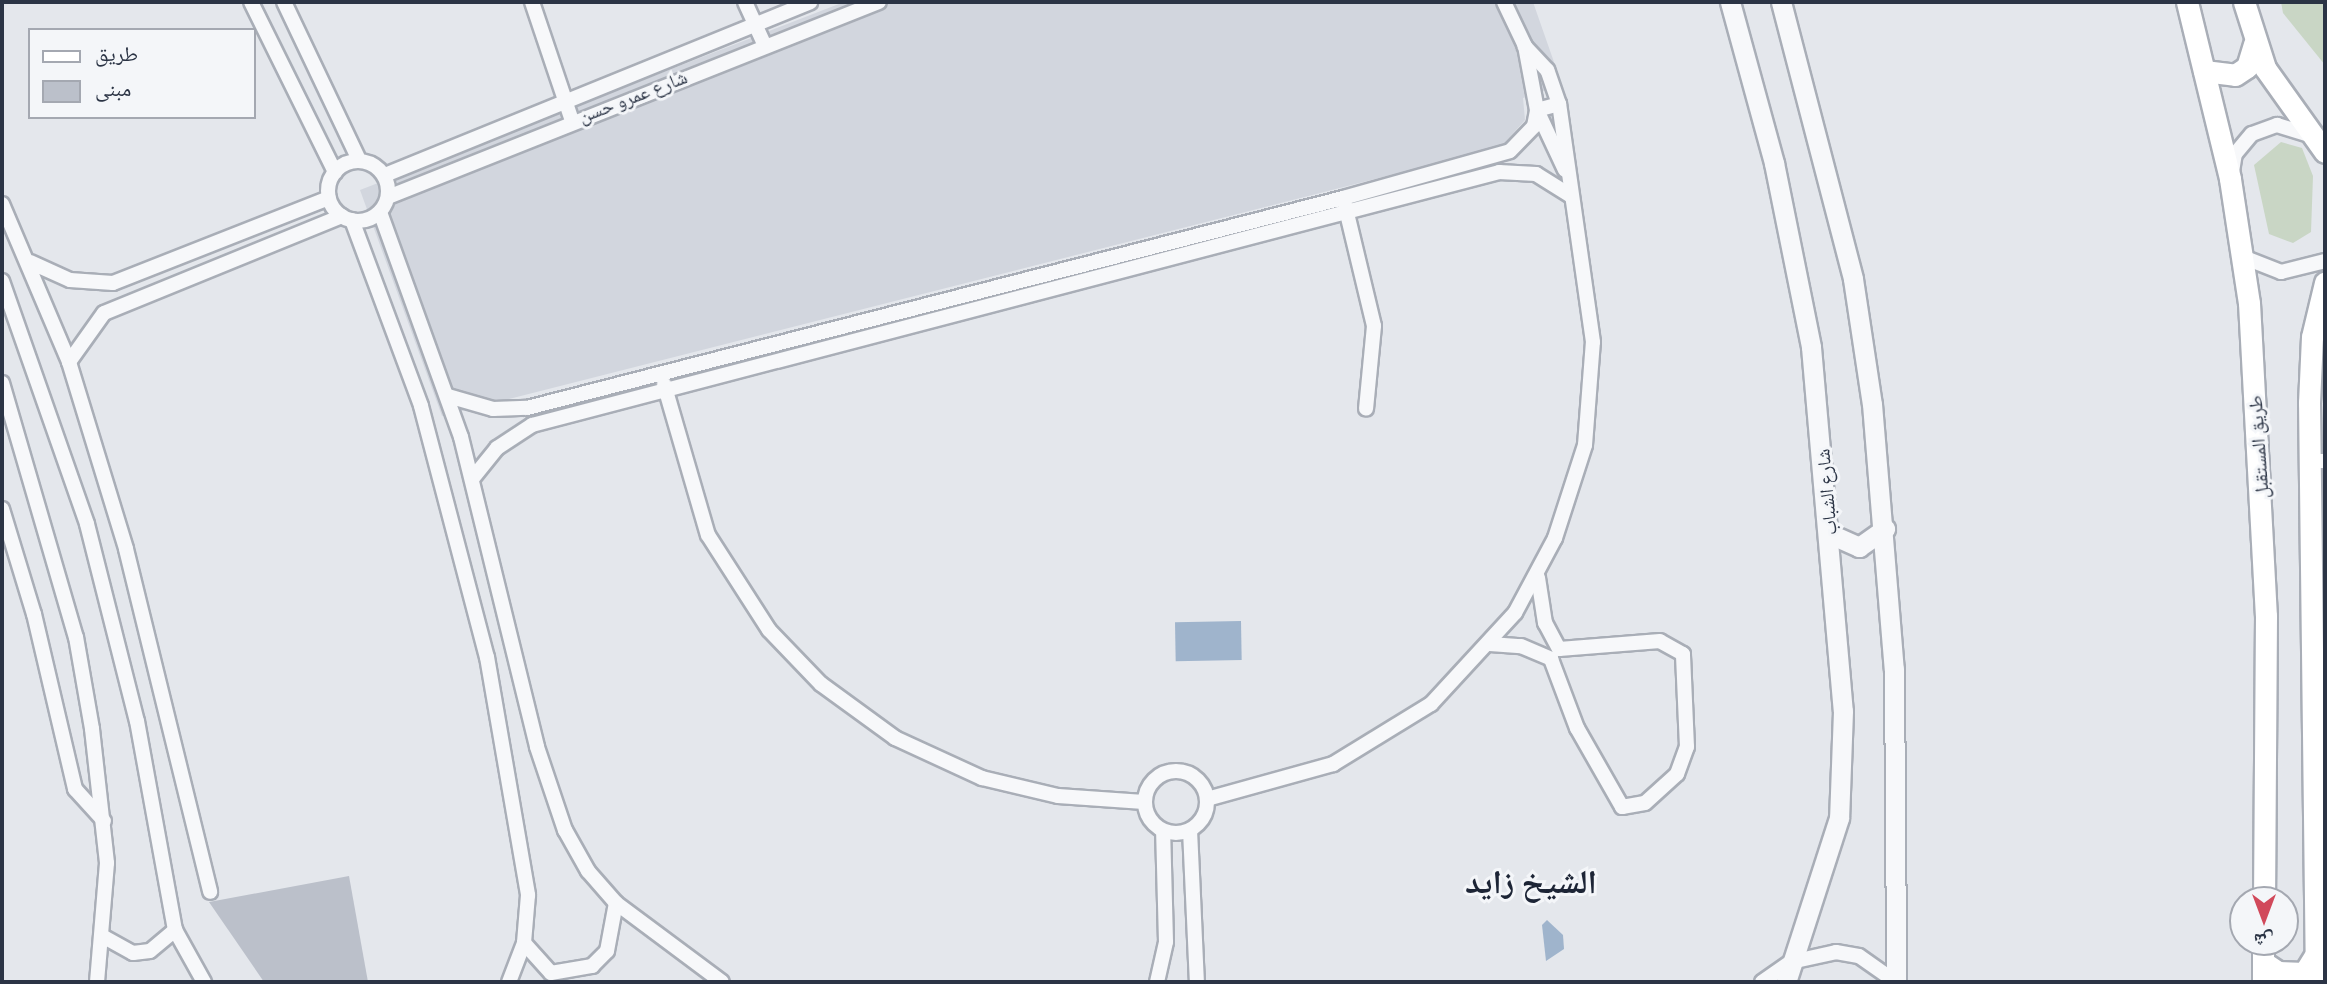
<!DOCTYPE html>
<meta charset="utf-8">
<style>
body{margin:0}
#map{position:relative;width:2327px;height:984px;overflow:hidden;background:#e4e7ec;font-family:Cabin,"Noto Naskh Arabic",sans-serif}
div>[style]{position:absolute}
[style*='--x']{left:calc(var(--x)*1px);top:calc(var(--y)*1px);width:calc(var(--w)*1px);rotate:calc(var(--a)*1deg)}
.built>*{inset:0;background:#d2d6de}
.green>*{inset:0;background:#c9d6c5}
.water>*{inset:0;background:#9fb4cc;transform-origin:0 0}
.building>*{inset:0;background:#bbc0ca}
.roads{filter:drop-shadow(2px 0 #a9aeb7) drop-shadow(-2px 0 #a9aeb7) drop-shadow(0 2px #a9aeb7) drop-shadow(0 -2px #a9aeb7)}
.minor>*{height:14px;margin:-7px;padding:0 7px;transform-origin:7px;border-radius:7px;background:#f7f8fa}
.minor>.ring{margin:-7px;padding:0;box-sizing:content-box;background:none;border:14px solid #f7f8fa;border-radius:50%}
.tertiary>*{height:19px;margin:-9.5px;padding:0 9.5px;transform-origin:9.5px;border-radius:9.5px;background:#f7f8fa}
.secondary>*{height:21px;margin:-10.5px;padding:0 10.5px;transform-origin:10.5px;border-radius:10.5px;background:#fff}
span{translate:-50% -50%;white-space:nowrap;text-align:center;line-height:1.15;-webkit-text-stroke:6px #f4f6f9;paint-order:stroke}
.street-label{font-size:19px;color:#2b3445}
.town-label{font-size:33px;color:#1d2536;font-weight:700}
.frame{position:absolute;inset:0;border:4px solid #2b3445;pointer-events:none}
.legend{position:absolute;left:28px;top:28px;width:228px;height:91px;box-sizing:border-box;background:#f4f6f9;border:2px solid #a4a8b1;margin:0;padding:9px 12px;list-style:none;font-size:21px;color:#2b3445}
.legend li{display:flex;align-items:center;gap:14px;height:35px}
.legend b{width:35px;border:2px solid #a4a8b1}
.north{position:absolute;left:2229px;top:886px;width:70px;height:70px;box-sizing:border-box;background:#f4f6f9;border:2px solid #a4a8b1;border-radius:50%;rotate:180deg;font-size:19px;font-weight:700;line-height:28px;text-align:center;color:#2b3445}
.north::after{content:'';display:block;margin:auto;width:24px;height:32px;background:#d1495b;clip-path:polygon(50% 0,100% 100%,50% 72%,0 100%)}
</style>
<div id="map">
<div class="built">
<div style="clip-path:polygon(844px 2px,1533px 2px,1562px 85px,1523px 98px,1525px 120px,1501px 147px,442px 416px,360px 190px)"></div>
</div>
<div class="green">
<div style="clip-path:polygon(2281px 2px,2325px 2px,2325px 65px,2283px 13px)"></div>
<div style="clip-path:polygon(2281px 142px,2302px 148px,2313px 176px,2311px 232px,2293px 243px,2269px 234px,2254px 165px)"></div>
</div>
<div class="water">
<div style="left:1241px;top:621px;width:39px;height:66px;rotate:89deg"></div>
<div style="clip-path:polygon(1547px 920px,1563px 935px,1564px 949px,1546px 961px,1542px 925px)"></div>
</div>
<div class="building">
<div style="clip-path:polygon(349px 876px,368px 982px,264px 982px,209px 902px)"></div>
</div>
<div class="roads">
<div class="minor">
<div style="--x:251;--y:2;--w:190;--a:63.7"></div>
<div style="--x:284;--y:2;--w:175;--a:64.6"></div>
<div style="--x:532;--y:2;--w:126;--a:71.4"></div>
<div style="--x:745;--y:2;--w:48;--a:65.6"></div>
<div style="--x:1504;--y:2;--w:49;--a:64.5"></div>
<div style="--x:1525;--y:46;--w:65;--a:79.4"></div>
<div style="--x:1537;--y:110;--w:66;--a:65"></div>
<div class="ring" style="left:328px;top:161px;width:46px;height:46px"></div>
<div style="--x:2232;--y:172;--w:18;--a:-81"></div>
<div style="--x:2235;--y:154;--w:26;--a:-50"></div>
<div style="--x:2252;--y:134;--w:27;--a:-20"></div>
<div style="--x:2277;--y:125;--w:34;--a:17"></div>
<div style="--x:385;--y:175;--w:459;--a:-22.1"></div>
<div style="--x:388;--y:197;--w:528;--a:-21.66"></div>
<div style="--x:2;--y:204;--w:172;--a:67"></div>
<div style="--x:69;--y:362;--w:195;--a:73"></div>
<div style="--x:126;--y:549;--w:353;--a:76.2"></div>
<div style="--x:1345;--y:205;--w:124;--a:76.5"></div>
<div style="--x:1374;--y:326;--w:83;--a:95.5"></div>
<div style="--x:380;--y:212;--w:239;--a:70.2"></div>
<div style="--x:461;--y:437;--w:319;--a:76.2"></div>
<div style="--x:537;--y:747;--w:88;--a:71.4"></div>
<div style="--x:565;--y:830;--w:47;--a:60.7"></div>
<div style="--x:588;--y:871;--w:43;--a:48.8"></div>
<div style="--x:616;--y:903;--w:132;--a:36.7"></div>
<div style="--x:352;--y:220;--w:198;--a:69.6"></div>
<div style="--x:421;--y:406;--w:260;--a:75.3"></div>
<div style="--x:487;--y:657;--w:242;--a:80.2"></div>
<div style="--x:528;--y:895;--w:48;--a:94.8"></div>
<div style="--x:524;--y:943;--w:42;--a:111"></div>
<div style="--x:2243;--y:257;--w:41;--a:21.5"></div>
<div style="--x:2281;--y:272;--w:45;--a:-14"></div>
<div style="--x:30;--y:262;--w:44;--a:24.2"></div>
<div style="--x:70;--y:280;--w:43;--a:4"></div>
<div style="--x:113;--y:283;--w:232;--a:-21.5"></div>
<div style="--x:2;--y:281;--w:257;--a:70.7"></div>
<div style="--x:87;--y:524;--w:203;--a:75.8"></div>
<div style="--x:137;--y:721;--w:212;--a:79.7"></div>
<div style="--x:175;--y:930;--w:60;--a:60.9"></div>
<div style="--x:69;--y:362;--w:60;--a:-54.5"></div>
<div style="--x:104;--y:313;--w:257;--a:-22.2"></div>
<div style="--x:2;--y:383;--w:265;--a:73.8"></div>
<div style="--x:76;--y:637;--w:93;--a:80.1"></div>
<div style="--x:92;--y:729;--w:135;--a:83.6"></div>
<div style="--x:107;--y:863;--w:119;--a:94.8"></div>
<div style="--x:664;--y:384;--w:157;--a:73.8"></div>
<div style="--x:708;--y:535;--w:113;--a:57.3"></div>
<div style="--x:769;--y:630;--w:75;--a:46.1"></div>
<div style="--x:821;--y:684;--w:92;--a:36.1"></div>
<div style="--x:895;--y:738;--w:96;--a:24.7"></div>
<div style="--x:982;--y:778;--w:78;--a:13.3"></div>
<div style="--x:1058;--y:796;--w:86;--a:4"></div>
<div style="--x:448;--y:396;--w:47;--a:16.1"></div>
<div style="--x:493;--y:409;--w:34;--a:-2"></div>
<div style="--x:527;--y:408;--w:843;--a:-14.43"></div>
<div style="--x:1343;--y:198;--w:173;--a:-15.7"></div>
<div style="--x:1510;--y:151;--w:35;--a:-46"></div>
<div style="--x:1534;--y:126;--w:16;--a:-79"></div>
<div style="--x:1537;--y:110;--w:23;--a:-15"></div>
<div style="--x:2311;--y:461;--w:14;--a:0"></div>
<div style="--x:472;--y:479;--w:40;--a:-51"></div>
<div style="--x:497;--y:448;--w:42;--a:-33.3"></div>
<div style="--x:532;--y:425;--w:1000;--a:-14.66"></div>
<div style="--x:1499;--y:172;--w:37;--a:3"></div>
<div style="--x:1536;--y:174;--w:40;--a:32"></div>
<div style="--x:2;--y:509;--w:110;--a:73.1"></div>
<div style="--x:34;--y:614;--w:180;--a:76.8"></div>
<div style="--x:75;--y:789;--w:43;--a:47.8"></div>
<div style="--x:1490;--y:644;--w:31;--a:4"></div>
<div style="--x:1521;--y:646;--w:33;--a:23"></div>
<div style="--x:1551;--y:659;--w:74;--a:69.4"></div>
<div style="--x:1577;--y:728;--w:91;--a:60.3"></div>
<div style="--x:1622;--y:807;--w:23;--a:-10"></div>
<div style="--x:1645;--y:803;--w:43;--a:-42.2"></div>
<div style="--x:1677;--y:774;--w:29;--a:-70"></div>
<div style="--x:1687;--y:747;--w:93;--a:-92.5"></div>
<div style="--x:1683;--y:654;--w:26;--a:-151"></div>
<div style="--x:1660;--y:641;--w:101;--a:175.5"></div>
<div style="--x:1559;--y:649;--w:30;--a:-118"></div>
<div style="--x:1545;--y:623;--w:46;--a:-98.8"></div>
<div class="ring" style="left:1145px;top:771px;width:48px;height:48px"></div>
<div style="--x:1207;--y:799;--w:131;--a:-15.5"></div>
<div style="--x:1333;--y:764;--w:115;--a:-31.5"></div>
<div style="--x:1431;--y:704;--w:124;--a:-47.3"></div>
<div style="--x:1515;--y:613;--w:85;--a:-61.9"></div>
<div style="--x:1555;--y:538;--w:98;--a:-72.1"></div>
<div style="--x:1585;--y:445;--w:103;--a:-85.6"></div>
<div style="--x:1593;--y:342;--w:240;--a:-98.1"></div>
<div style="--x:1559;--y:104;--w:36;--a:-109"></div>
<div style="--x:1547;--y:70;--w:33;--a:-133"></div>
<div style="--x:1190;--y:830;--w:152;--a:87.4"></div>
<div style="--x:104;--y:937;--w:33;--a:29"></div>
<div style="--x:133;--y:953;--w:17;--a:-7"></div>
<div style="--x:150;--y:951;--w:33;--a:-40"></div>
<div style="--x:524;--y:943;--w:40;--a:48"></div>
<div style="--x:551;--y:973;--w:42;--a:-9.7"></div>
<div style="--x:592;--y:966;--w:21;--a:-45"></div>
<div style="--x:607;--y:951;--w:49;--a:-79.4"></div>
<div style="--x:1157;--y:982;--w:41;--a:-77.3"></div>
<div style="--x:1166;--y:942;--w:111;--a:-91.5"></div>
<div style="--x:1762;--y:982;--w:35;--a:-35"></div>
<div style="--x:1791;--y:962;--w:46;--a:-12.5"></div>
<div style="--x:1836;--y:952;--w:23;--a:10"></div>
<div style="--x:1859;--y:956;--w:45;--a:35.1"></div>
</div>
<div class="tertiary">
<div style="--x:1730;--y:2;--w:167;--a:74.7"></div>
<div style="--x:1774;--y:163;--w:188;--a:78.6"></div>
<div style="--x:1811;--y:347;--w:365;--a:85"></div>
<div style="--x:1843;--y:711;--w:107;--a:92.1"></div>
<div style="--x:1839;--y:818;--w:172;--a:107.9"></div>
<div style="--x:1781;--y:2;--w:286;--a:75.4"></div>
<div style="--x:1853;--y:279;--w:126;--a:81.4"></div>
<div style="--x:1872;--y:404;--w:266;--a:85.3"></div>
<div style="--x:1894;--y:669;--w:313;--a:89.6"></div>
<div style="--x:1830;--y:534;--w:32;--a:24"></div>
<div style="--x:1859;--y:547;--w:32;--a:-35"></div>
</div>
<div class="secondary">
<div style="--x:2187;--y:2;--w:182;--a:76.3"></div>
<div style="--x:2230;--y:179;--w:125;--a:81.3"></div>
<div style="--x:2249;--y:303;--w:313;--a:86.9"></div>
<div style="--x:2266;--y:616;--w:284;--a:90.4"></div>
<div style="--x:2244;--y:2;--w:69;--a:72.3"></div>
<div style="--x:2265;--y:68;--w:103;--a:54.5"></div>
<div style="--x:2204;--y:71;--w:31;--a:7"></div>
<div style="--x:2235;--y:75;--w:14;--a:-34"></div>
<div style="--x:2247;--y:67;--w:24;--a:-73"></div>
<div style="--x:2263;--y:942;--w:40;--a:90"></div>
<div style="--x:2263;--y:962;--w:18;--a:34"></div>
<div style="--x:2278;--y:972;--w:26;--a:2"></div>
<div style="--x:2304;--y:973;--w:22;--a:-58"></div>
<div style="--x:2316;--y:982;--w:579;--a:-90.69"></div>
<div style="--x:2309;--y:403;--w:66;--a:-87.4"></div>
<div style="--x:2312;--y:337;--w:56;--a:-76.5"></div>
</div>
</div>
<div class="street-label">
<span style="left:633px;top:97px;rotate:-21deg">شارع عمرو حسن</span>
<span style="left:2259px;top:447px;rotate:-94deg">طريق المستقبل</span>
<span style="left:1827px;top:492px;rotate:-95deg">شارع الشباب</span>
</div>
<div class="town-label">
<span style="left:1531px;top:882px">الشيخ زايد</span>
</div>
<div class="frame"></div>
<ul class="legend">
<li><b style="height:9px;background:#fff"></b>طريق</li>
<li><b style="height:19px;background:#bbc0ca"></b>مبنى</li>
</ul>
<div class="north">ش</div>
</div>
